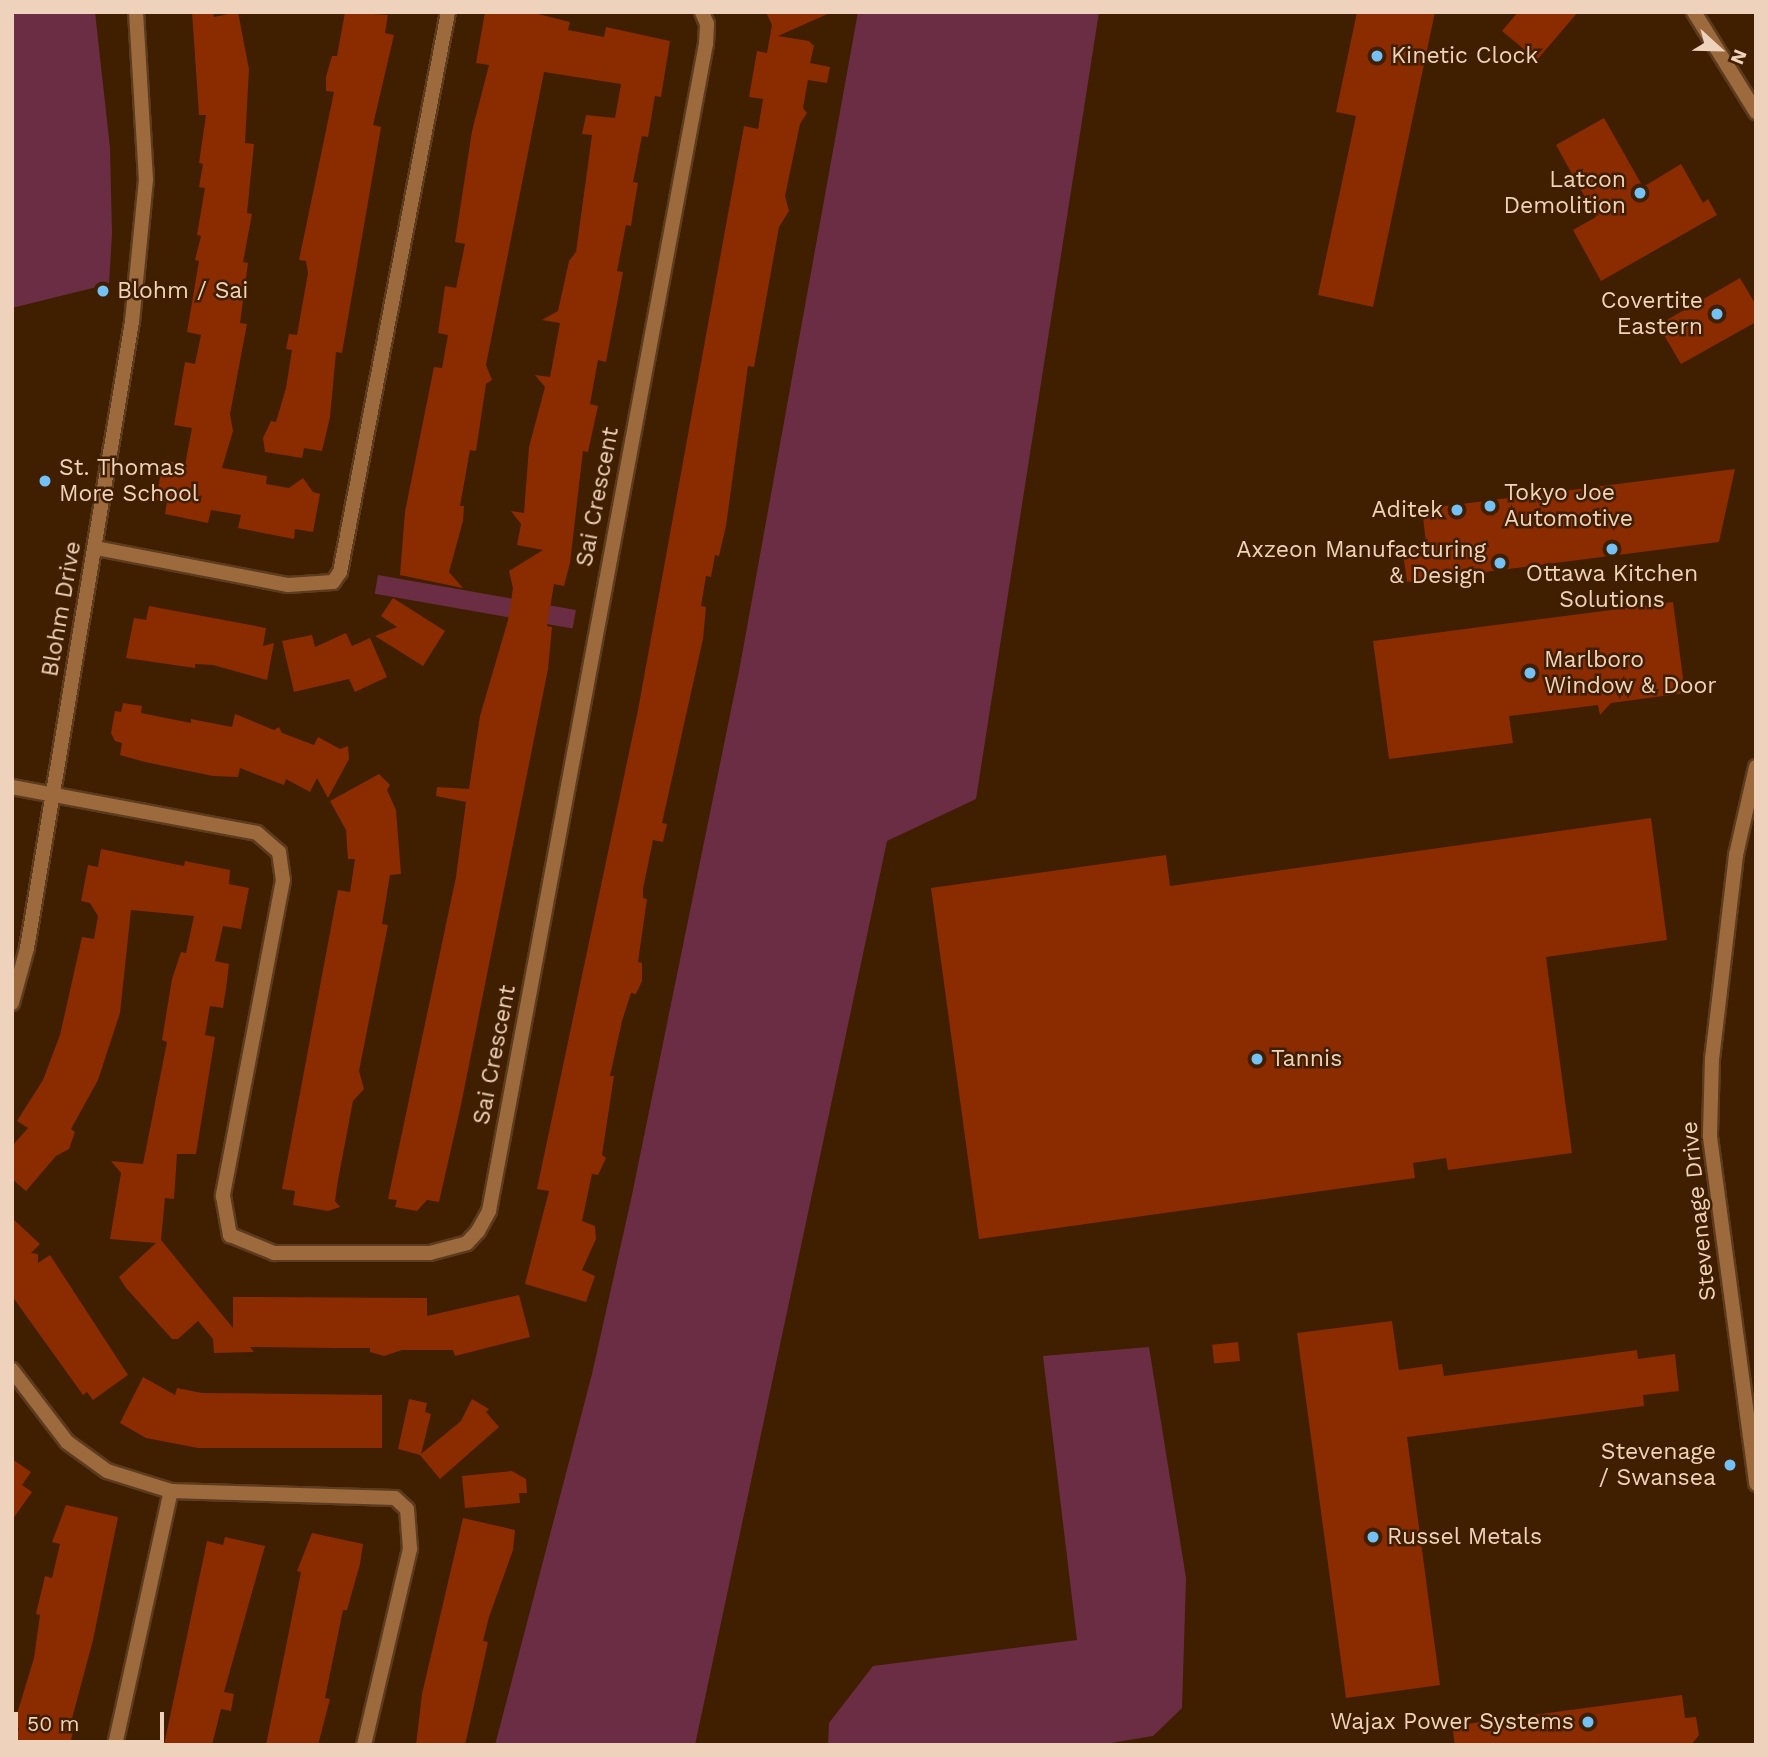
<!DOCTYPE html>
<style>
body{margin:0}
#map{position:relative;width:1768px;height:1757px;overflow:hidden;background:#401e00;font-family:"Work Sans",sans-serif}
div>[style]{position:absolute}
[style*='--x']{left:calc(var(--x)*1px);top:calc(var(--y)*1px);width:calc(var(--w)*1px);rotate:calc(var(--a)*1deg)}
.green>*{inset:0;background:#6b2d43;transform-origin:0 0}
.building>*{inset:0;background:#8b2b00;transform-origin:0 0}
.roads{filter:drop-shadow(2px 0 #5c3b1e) drop-shadow(-2px 0 #5c3b1e) drop-shadow(0 2px #5c3b1e) drop-shadow(0 -2px #5c3b1e)}
.minor>*{height:14px;margin:-7px;padding:0 7px;transform-origin:7px;border-radius:7px;background:#9d6a3e}
.tertiary>*{height:14px;margin:-7px;padding:0 7px;transform-origin:7px;border-radius:7px;background:#9d6a3e}
.dots>*{width:19px;height:19px;translate:-50% -50%;box-sizing:border-box;border:4px solid #401e00;border-radius:50%}
span{translate:-50% -50%;white-space:nowrap;text-align:center;line-height:1.15;-webkit-text-stroke:5px #401e00;paint-order:stroke}
.poi-label{font-size:23px;color:#eed2bc}
.left{translate:0 -50%;text-align:left}
.right{translate:-100% -50%;text-align:right}
.street-label{font-size:23px;color:#eed2bc}
.frame{position:absolute;inset:0;border:14px solid #eed2bc;pointer-events:none}
.north{position:absolute;left:1684px;top:14px;width:70px;height:70px;-webkit-text-stroke:5px #401e00;paint-order:stroke;rotate:112deg;font-size:19px;font-weight:700;line-height:28px;text-align:center;color:#eed2bc}
.north::after{content:'';display:block;margin:auto;width:24px;height:32px;background:#eed2bc;clip-path:polygon(50% 0,100% 100%,50% 72%,0 100%)}
.scale{position:absolute;left:14px;top:1712px;width:150px;height:32px;box-sizing:border-box;border:4px solid #eed2bc;border-top:0;padding-left:9px;font-size:21px;line-height:24px;white-space:nowrap;color:#eed2bc;-webkit-text-stroke:5px #401e00;paint-order:stroke}
</style>
<div id="map">
<div class="green">
<div style="clip-path:polygon(12px 12px,95px 12px,110px 148px,112px 234px,109px 284px,12px 308px)"></div>
<div style="clip-path:polygon(858px 12px,1099px 12px,976px 799px,887px 841px,695px 1745px,495px 1745px,592px 1374px,632px 1195px,740px 666px)"></div>
<div style="left:378px;top:575px;width:201px;height:19px;rotate:10deg"></div>
<div style="clip-path:polygon(1149px 1347px,1186px 1578px,1182px 1708px,1153px 1736px,1099px 1745px,828px 1745px,829px 1723px,873px 1666px,1077px 1640px,1043px 1356px)"></div>
</div>
<div class="building">
<div style="clip-path:polygon(192px 12px,213px 12px,214px 17px,238px 12px,249px 69px,245px 143px,254px 144px,247px 213px,252px 214px,243px 262px,248px 263px,240px 323px,247px 324px,230px 414px,233px 431px,222px 468px,267px 476px,266px 484px,289px 488px,303px 478px,313px 492px,320px 494px,313px 532px,295px 529px,294px 539px,238px 528px,241px 515px,211px 510px,208px 523px,165px 514px,167px 502px,156px 500px,163px 460px,185px 465px,192px 428px,174px 425px,185px 362px,195px 364px,201px 335px,187px 332px,199px 261px,195px 260px,201px 236px,197px 235px,205px 188px,199px 187px,203px 164px,199px 163px,206px 115px,199px 115px)"></div>
<div style="clip-path:polygon(345px 12px,388px 15px,385px 33px,394px 35px,373px 125px,381px 127px,342px 353px,336px 352px,330px 417px,322px 451px,304px 448px,302px 458px,265px 452px,263px 438px,271px 421px,276px 422px,286px 388px,292px 350px,286px 349px,289px 334px,297px 335px,308px 273px,306px 261px,299px 260px,334px 92px,326px 91px,326px 77px,332px 56px,337px 56px)"></div>
<div style="clip-path:polygon(485px 12px,530px 12px,570px 22px,568px 30px,604px 37px,606px 27px,670px 41px,661px 97px,655px 96px,648px 137px,642px 136px,633px 182px,638px 183px,634px 206px,631px 226px,626px 225px,617px 271px,623px 272px,606px 362px,598px 360px,590px 404px,598px 406px,588px 452px,583px 451px,570px 563px,564px 586px,554px 584px,547px 626px,552px 627px,548px 669px,461px 1105px,439px 1202px,427px 1200px,417px 1211px,395px 1207px,397px 1200px,388px 1199px,456px 877px,466px 802px,436px 796px,437px 787px,469px 789px,480px 716px,508px 620px,513px 588px,509px 571px,543px 550px,517px 545px,521px 524px,511px 511px,524px 513px,529px 447px,545px 387px,535px 375px,550px 377px,560px 323px,542px 320px,558px 311px,569px 261px,576px 252px,592px 135px,582px 134px,586px 115px,615px 118px,621px 84px,544px 72px,486px 365px,492px 380px,486px 384px,476px 451px,470px 450px,460px 506px,464px 506px,463px 521px,449px 572px,463px 588px,400px 575px,405px 512px,434px 367px,442px 368px,448px 335px,438px 333px,445px 286px,456px 288px,465px 244px,455px 242px,472px 131px,489px 65px,476px 63px)"></div>
<div style="clip-path:polygon(766px 12px,832px 12px,778px 36px,809px 41px,814px 46px,810px 63px,830px 67px,827px 83px,808px 80px,803px 108px,807px 113px,800px 124px,785px 196px,789px 211px,779px 227px,754px 367px,748px 366px,726px 526px,719px 556px,715px 555px,711px 577px,706px 576px,701px 606px,706px 607px,703px 639px,662px 823px,667px 824px,663px 842px,653px 840px,643px 889px,643px 898px,647px 899px,638px 962px,642px 963px,642px 981px,636px 994px,631px 993px,622px 1021px,610px 1076px,614px 1076px,602px 1155px,606px 1158px,598px 1175px,592px 1174px,582px 1221px,595px 1226px,596px 1239px,582px 1270px,595px 1276px,586px 1302px,525px 1284px,549px 1191px,537px 1189px,638px 710px,744px 126px,758px 129px,763px 99px,749px 97px,757px 51px,767px 53px,772px 25px)"></div>
<div style="clip-path:polygon(1357px 12px,1435px 12px,1373px 307px,1318px 295px,1356px 116px,1336px 112px)"></div>
<div style="clip-path:polygon(1518px 12px,1578px 12px,1537px 60px,1502px 31px)"></div>
<div style="clip-path:polygon(1604px 118px,1643px 187px,1681px 164px,1703px 203px,1708px 199px,1717px 215px,1601px 281px,1573px 230px,1596px 217px,1556px 145px)"></div>
<div style="clip-path:polygon(1740px 278px,1756px 305px,1756px 322px,1681px 364px,1658px 325px)"></div>
<div style="clip-path:polygon(1735px 469px,1719px 542px,1407px 582px,1402px 546px,1426px 543px,1422px 509px)"></div>
<div style="clip-path:polygon(393px 598px,445px 631px,423px 666px,375px 636px,397px 627px,381px 616px)"></div>
<div style="clip-path:polygon(1673px 602px,1685px 693px,1611px 703px,1600px 715px,1598px 705px,1509px 716px,1513px 743px,1389px 759px,1373px 641px)"></div>
<div style="clip-path:polygon(149px 606px,266px 628px,263px 646px,274px 643px,267px 680px,213px 665px,195px 664px,195px 668px,126px 658px,134px 618px,146px 620px)"></div>
<div style="clip-path:polygon(346px 633px,352px 646px,370px 638px,387px 677px,355px 692px,349px 679px,294px 692px,282px 641px,312px 635px,315px 647px)"></div>
<div style="clip-path:polygon(123px 703px,142px 706px,141px 713px,191px 723px,191px 719px,232px 727px,235px 714px,274px 730px,279px 727px,282px 733px,314px 745px,318px 737px,340px 749px,348px 746px,349px 759px,328px 798px,317px 778px,310px 792px,286px 779px,284px 785px,240px 768px,238px 777px,213px 776px,145px 762px,120px 755px,122px 743px,115px 741px,111px 733px,115px 711px,121px 712px)"></div>
<div style="clip-path:polygon(379px 774px,390px 785px,387px 790px,396px 810px,401px 874px,390px 875px,382px 924px,388px 925px,359px 1071px,364px 1089px,353px 1101px,338px 1180px,335px 1201px,340px 1207px,328px 1211px,293px 1205px,295px 1191px,282px 1189px,338px 890px,350px 892px,355px 859px,348px 859px,346px 830px,330px 801px)"></div>
<div style="clip-path:polygon(1651px 818px,1667px 940px,1546px 957px,1572px 1153px,1448px 1170px,1446px 1158px,1413px 1163px,1415px 1178px,979px 1239px,931px 888px,1166px 855px,1170px 886px)"></div>
<div style="clip-path:polygon(101px 849px,184px 866px,185px 861px,230px 870px,229px 884px,249px 888px,241px 929px,223px 926px,215px 961px,229px 964px,226px 989px,223px 1008px,210px 1006px,205px 1035px,215px 1037px,196px 1154px,177px 1154px,174px 1199px,165px 1198px,161px 1240px,233px 1328px,233px 1297px,427px 1298px,427px 1316px,519px 1295px,530px 1337px,455px 1356px,453px 1350px,402px 1350px,384px 1356px,370px 1352px,370px 1348px,333px 1348px,250px 1347px,254px 1352px,214px 1353px,213px 1339px,198px 1321px,178px 1339px,172px 1339px,126px 1288px,119px 1277px,156px 1243px,110px 1239px,121px 1173px,111px 1161px,143px 1164px,167px 1042px,162px 1040px,172px 979px,181px 952px,186px 953px,194px 916px,131px 910px,120px 1013px,98px 1080px,71px 1129px,75px 1132px,69px 1149px,56px 1156px,26px 1191px,12px 1179px,12px 1146px,28px 1128px,17px 1121px,43px 1080px,60px 1035px,82px 937px,94px 939px,98px 916px,90px 903px,81px 901px,88px 865px,98px 867px)"></div>
<div style="clip-path:polygon(12px 1218px,40px 1244px,31px 1253px,38px 1254px,38px 1263px,50px 1255px,128px 1375px,93px 1400px,87px 1392px,83px 1395px,12px 1296px)"></div>
<div style="clip-path:polygon(1392px 1321px,1399px 1370px,1442px 1364px,1444px 1376px,1637px 1350px,1638px 1359px,1675px 1354px,1679px 1391px,1643px 1395px,1644px 1406px,1407px 1437px,1440px 1685px,1346px 1698px,1297px 1333px)"></div>
<div style="left:1238px;top:1342px;width:19px;height:26px;rotate:84deg"></div>
<div style="clip-path:polygon(143px 1377px,175px 1395px,177px 1388px,202px 1393px,382px 1395px,382px 1448px,198px 1448px,146px 1438px,120px 1423px)"></div>
<div style="clip-path:polygon(409px 1399px,427px 1403px,425px 1412px,431px 1414px,421px 1454px,461px 1421px,472px 1399px,489px 1409px,486px 1412px,499px 1427px,440px 1479px,420px 1455px,398px 1449px)"></div>
<div style="clip-path:polygon(12px 1459px,31px 1472px,22px 1485px,32px 1492px,12px 1520px)"></div>
<div style="clip-path:polygon(512px 1471px,526px 1479px,527px 1493px,519px 1493px,520px 1503px,465px 1508px,462px 1476px)"></div>
<div style="clip-path:polygon(66px 1505px,118px 1517px,93px 1640px,70px 1726px,74px 1727px,70px 1745px,15px 1745px,19px 1728px,13px 1727px,34px 1658px,40px 1615px,36px 1614px,45px 1576px,52px 1578px,60px 1544px,52px 1542px)"></div>
<div style="clip-path:polygon(463px 1518px,515px 1530px,513px 1550px,489px 1617px,483px 1641px,488px 1642px,465px 1745px,416px 1745px,422px 1694px)"></div>
<div style="clip-path:polygon(312px 1533px,363px 1544px,360px 1564px,347px 1610px,343px 1610px,325px 1698px,330px 1699px,318px 1745px,266px 1745px,301px 1572px,297px 1571px)"></div>
<div style="clip-path:polygon(225px 1537px,265px 1546px,224px 1692px,234px 1694px,231px 1711px,221px 1709px,212px 1745px,164px 1745px,207px 1541px,223px 1545px)"></div>
<div style="clip-path:polygon(1682px 1695px,1685px 1718px,1696px 1717px,1699px 1735px,1691px 1745px,1455px 1745px,1452px 1726px)"></div>
</div>
<div class="roads">
<div class="minor">
<div style="--x:1694;--y:12;--w:118;--a:58.2"></div>
<div style="--x:96;--y:548;--w:196;--a:10.9"></div>
<div style="--x:288;--y:585;--w:45;--a:-3.8"></div>
<div style="--x:333;--y:582;--w:12;--a:-55"></div>
<div style="--x:340;--y:572;--w:570;--a:-79.08"></div>
<div style="--x:1756;--y:767;--w:90;--a:102.8"></div>
<div style="--x:1736;--y:855;--w:204;--a:96.7"></div>
<div style="--x:1712;--y:1058;--w:79;--a:91.5"></div>
<div style="--x:1710;--y:1137;--w:350;--a:82.4"></div>
<div style="--x:12;--y:787;--w:249;--a:10.6"></div>
<div style="--x:257;--y:833;--w:29;--a:41"></div>
<div style="--x:279;--y:852;--w:28;--a:82"></div>
<div style="--x:283;--y:880;--w:322;--a:100.8"></div>
<div style="--x:223;--y:1196;--w:40;--a:80"></div>
<div style="--x:230;--y:1235;--w:48;--a:22.2"></div>
<div style="--x:274;--y:1253;--w:156;--a:0"></div>
<div style="--x:430;--y:1253;--w:38;--a:-15"></div>
<div style="--x:467;--y:1243;--w:16;--a:-47"></div>
<div style="--x:478;--y:1231;--w:23;--a:-61"></div>
<div style="--x:489;--y:1211;--w:1187;--a:-79.47"></div>
<div style="--x:706;--y:44;--w:20;--a:-87"></div>
<div style="--x:707;--y:24;--w:13;--a:-113"></div>
<div style="--x:12;--y:1370;--w:91;--a:52.6"></div>
<div style="--x:67;--y:1442;--w:49;--a:35.9"></div>
<div style="--x:107;--y:1471;--w:67;--a:17.4"></div>
<div style="--x:171;--y:1491;--w:224;--a:1.8"></div>
<div style="--x:395;--y:1498;--w:16;--a:43"></div>
<div style="--x:407;--y:1509;--w:40;--a:85.7"></div>
<div style="--x:410;--y:1549;--w:201;--a:103.2"></div>
<div style="--x:115;--y:1745;--w:260;--a:-77.6"></div>
</div>
<div class="tertiary">
<div style="--x:12;--y:1003;--w:57;--a:-74.7"></div>
<div style="--x:27;--y:948;--w:635;--a:-80.48"></div>
<div style="--x:132;--y:322;--w:143;--a:-84.4"></div>
<div style="--x:146;--y:180;--w:168;--a:-93.4"></div>
</div>
</div>
<div class="dots">
<div style="left:1377px;top:56px;background:#73c1f5"></div>
<div style="left:1640px;top:193px;background:#73c1f5"></div>
<div style="left:103px;top:291px;background:#73c1f5"></div>
<div style="left:1717px;top:314px;background:#73c1f5"></div>
<div style="left:45px;top:481px;background:#73c1f5"></div>
<div style="left:1490px;top:506px;background:#73c1f5"></div>
<div style="left:1457px;top:510px;background:#73c1f5"></div>
<div style="left:1612px;top:549px;background:#73c1f5"></div>
<div style="left:1500px;top:563px;background:#73c1f5"></div>
<div style="left:1530px;top:673px;background:#73c1f5"></div>
<div style="left:1257px;top:1059px;background:#73c1f5"></div>
<div style="left:1730px;top:1465px;background:#73c1f5"></div>
<div style="left:1373px;top:1537px;background:#73c1f5"></div>
<div style="left:1588px;top:1722px;background:#73c1f5"></div>
</div>
<div class="poi-label">
<span class="left" style="left:1391px;top:56px">Kinetic Clock</span>
<span class="right" style="left:1626px;top:193px">Latcon<br>Demolition</span>
<span class="left" style="left:117px;top:291px">Blohm / Sai</span>
<span class="right" style="left:1703px;top:314px">Covertite<br>Eastern</span>
<span class="left" style="left:59px;top:481px">St. Thomas<br>More School</span>
<span class="left" style="left:1504px;top:506px">Tokyo Joe<br>Automotive</span>
<span class="right" style="left:1443px;top:510px">Aditek</span>
<span class="right" style="left:1486px;top:563px">Axzeon Manufacturing<br>&amp; Design</span>
<span style="left:1612px;top:587px">Ottawa Kitchen<br>Solutions</span>
<span class="left" style="left:1544px;top:673px">Marlboro<br>Window &amp; Door</span>
<span class="left" style="left:1271px;top:1059px">Tannis</span>
<span class="right" style="left:1716px;top:1465px">Stevenage<br>/ Swansea</span>
<span class="left" style="left:1387px;top:1537px">Russel Metals</span>
<span class="right" style="left:1574px;top:1722px">Wajax Power Systems</span>
</div>
<div class="street-label">
<span style="left:598px;top:497px;rotate:-79deg">Sai Crescent</span>
<span style="left:62px;top:609px;rotate:-80deg">Blohm Drive</span>
<span style="left:495px;top:1055px;rotate:-79deg">Sai Crescent</span>
<span style="left:1699px;top:1211px;rotate:-96deg">Stevenage Drive</span>
</div>
<div class="frame"></div>
<div class="north">N</div>
<div class="scale">50 m</div>
</div>
